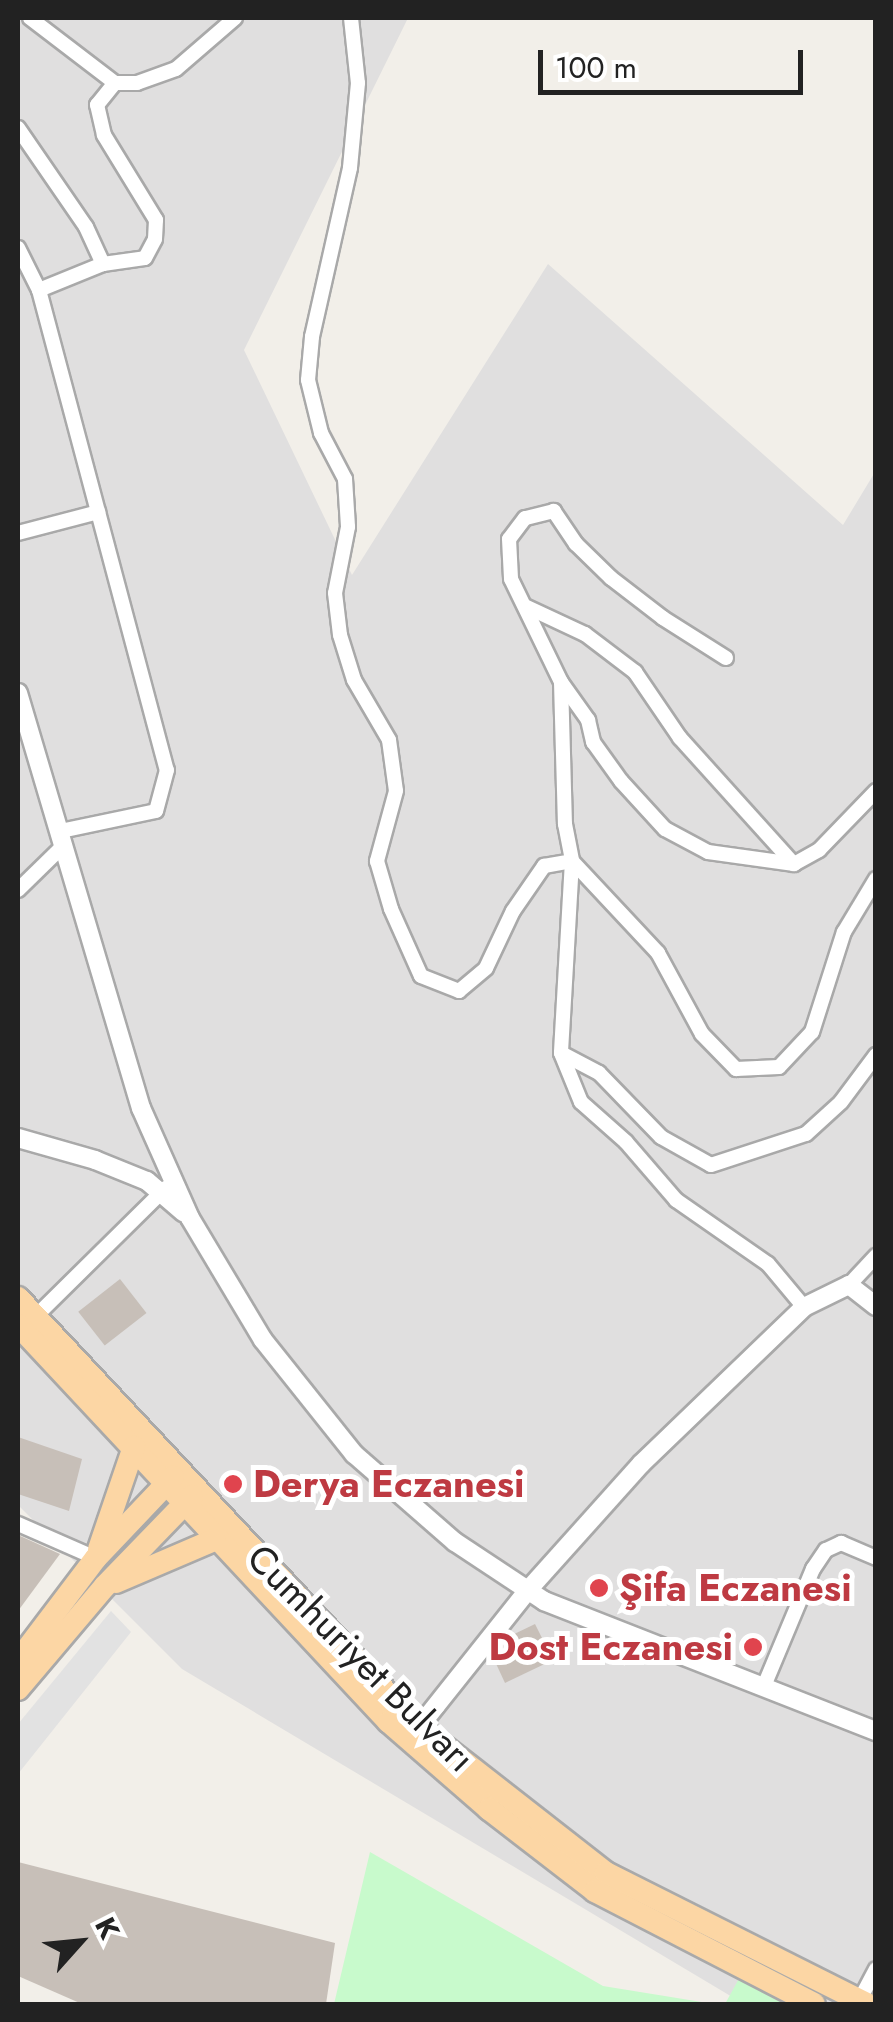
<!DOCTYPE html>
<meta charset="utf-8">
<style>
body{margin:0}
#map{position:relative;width:893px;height:2022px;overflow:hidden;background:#f2efe9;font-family:Jost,sans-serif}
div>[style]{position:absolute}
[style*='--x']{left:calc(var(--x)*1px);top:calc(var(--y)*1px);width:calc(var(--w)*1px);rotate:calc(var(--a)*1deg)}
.residential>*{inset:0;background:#e0dfdf}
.park>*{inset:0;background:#c8facc}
.parking>*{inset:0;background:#e2e2e2}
.building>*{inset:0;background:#c7bfb8;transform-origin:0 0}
.roads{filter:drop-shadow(2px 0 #a9a9a9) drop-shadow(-2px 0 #a9a9a9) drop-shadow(0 2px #a9a9a9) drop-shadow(0 -2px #a9a9a9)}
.minor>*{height:14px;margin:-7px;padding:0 7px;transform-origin:7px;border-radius:7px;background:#fff}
.tertiary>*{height:18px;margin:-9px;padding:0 9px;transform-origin:9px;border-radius:9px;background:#fff}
.primary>*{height:22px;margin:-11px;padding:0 11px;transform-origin:11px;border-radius:11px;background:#fcd6a4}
.dots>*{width:28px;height:28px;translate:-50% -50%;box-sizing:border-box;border:5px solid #fff;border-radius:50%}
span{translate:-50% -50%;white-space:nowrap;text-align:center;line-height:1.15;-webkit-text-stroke:10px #fff;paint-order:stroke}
.health-label{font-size:38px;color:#be3a42;font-weight:700}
.left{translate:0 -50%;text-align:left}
.right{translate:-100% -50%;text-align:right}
.street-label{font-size:38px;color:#222}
.frame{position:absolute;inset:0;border:20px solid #222;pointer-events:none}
.north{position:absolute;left:30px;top:1892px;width:100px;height:100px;-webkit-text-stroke:8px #fff;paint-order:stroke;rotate:63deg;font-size:28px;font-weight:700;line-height:40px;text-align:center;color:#222}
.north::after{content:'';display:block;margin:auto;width:35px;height:45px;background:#222;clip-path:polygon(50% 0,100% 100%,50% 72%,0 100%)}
.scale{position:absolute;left:538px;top:50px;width:265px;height:45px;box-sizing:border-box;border:5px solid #222;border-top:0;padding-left:12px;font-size:30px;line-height:35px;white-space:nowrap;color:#222;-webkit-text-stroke:8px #fff;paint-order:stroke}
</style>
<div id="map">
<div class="residential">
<div style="clip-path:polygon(18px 18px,408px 18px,244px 350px,352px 575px,548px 264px,843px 525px,875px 472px,875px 2004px,744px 2004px,182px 1669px,18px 1505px)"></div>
</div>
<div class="park">
<div style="clip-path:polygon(370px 1852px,603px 1986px,714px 2004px,334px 2004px)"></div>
<div style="clip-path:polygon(741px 1975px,806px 2004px,725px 2004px)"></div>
</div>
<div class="parking">
<div style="clip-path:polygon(111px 1611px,131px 1632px,18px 1774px,18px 1724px)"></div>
</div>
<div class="building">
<div style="left:120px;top:1279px;width:43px;height:53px;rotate:52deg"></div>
<div style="clip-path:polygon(18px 1437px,82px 1459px,69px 1511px,18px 1494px)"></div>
<div style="clip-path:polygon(18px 1535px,60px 1554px,18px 1611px)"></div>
<div style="clip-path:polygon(535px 1624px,553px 1660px,505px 1683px,492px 1655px,506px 1638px)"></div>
<div style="clip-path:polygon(18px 1862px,335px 1943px,326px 2004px,82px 2004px,18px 1976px)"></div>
</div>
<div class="roads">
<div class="minor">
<div style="--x:30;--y:18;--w:107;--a:37.4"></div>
<div style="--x:115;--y:83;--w:22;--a:0"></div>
<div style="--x:137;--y:83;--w:41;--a:-19.7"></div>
<div style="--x:176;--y:69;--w:78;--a:-40.8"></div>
<div style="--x:351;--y:18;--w:65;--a:83.9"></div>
<div style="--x:358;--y:83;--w:85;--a:95.4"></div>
<div style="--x:350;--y:168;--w:173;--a:102.7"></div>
<div style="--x:312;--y:337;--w:43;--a:95.3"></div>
<div style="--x:308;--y:380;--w:55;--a:76.2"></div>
<div style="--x:321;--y:433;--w:52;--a:62.4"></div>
<div style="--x:345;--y:479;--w:48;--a:86.4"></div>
<div style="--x:348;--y:527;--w:67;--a:101.1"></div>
<div style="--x:335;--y:593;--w:42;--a:83.2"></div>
<div style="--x:340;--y:635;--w:47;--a:72.7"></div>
<div style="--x:354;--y:680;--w:69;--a:59.7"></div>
<div style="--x:389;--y:740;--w:51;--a:82.2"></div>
<div style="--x:396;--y:791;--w:73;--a:105.2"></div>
<div style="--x:377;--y:861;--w:50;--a:73.7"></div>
<div style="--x:391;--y:909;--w:73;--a:65.9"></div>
<div style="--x:421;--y:976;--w:41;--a:21.5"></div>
<div style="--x:459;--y:991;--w:35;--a:-40"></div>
<div style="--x:486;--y:968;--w:63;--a:-64.7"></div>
<div style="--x:513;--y:911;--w:55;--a:-55.4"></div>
<div style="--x:544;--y:866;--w:28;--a:-10"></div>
<div style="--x:572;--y:861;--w:126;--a:46.9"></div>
<div style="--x:658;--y:953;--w:92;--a:61.5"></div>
<div style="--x:702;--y:1034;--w:49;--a:45.8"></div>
<div style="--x:736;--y:1069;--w:43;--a:-2.7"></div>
<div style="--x:779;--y:1067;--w:48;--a:-46.7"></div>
<div style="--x:812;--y:1032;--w:105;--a:-72.3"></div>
<div style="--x:844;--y:932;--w:62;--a:-58.9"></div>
<div style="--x:18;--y:128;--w:120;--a:55.5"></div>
<div style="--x:86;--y:227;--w:41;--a:65.3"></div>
<div style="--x:18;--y:248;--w:47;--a:63.4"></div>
<div style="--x:39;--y:290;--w:497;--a:75.1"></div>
<div style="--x:167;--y:770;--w:42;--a:105"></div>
<div style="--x:156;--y:811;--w:98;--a:168.2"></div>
<div style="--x:39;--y:290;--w:69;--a:-22.1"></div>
<div style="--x:103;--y:264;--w:42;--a:-8.1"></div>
<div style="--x:145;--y:258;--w:21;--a:-62"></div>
<div style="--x:155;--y:239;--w:19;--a:-87"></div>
<div style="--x:156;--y:220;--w:100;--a:-121.5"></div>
<div style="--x:104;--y:135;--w:31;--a:-103"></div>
<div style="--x:97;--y:105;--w:28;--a:-51"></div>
<div style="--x:18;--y:533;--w:83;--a:-14.7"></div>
<div style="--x:527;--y:607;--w:64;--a:25"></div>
<div style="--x:585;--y:634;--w:63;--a:37.2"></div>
<div style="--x:635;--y:672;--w:80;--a:55.7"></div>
<div style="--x:680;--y:738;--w:170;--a:47.9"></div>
<div style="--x:726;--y:658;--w:75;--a:-147.6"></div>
<div style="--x:663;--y:618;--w:66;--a:-142.4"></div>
<div style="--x:611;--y:578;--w:49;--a:-135.8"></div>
<div style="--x:576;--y:544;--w:40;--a:-124"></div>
<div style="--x:554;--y:511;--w:30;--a:166"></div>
<div style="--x:525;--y:518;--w:26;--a:127"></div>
<div style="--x:509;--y:539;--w:40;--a:87.1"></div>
<div style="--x:511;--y:579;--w:114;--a:64.1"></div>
<div style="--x:561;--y:682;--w:142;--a:88.4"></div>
<div style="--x:565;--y:824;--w:38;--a:79"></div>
<div style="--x:572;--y:861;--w:192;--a:93.3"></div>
<div style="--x:561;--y:1053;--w:53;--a:67.8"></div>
<div style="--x:581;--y:1102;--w:60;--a:41.6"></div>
<div style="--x:626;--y:1142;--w:77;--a:49.2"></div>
<div style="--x:676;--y:1200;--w:112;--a:34.8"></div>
<div style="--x:768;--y:1264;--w:56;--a:50.1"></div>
<div style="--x:561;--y:682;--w:47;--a:54.6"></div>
<div style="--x:588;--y:720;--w:23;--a:77"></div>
<div style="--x:593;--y:742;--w:48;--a:54.3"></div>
<div style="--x:621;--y:781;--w:65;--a:47.5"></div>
<div style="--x:665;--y:829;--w:49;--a:28.1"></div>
<div style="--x:708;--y:852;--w:87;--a:7.9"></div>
<div style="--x:794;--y:864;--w:29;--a:-29"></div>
<div style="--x:819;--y:850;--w:82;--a:-46"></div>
<div style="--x:18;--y:890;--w:63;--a:-44.4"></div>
<div style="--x:561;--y:1053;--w:43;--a:27.8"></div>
<div style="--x:599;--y:1073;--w:89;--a:45.9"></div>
<div style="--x:661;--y:1137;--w:57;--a:29.2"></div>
<div style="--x:711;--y:1165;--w:100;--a:-18.1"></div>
<div style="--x:806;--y:1134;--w:47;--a:-42.4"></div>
<div style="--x:841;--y:1102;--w:59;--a:-53.3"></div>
<div style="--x:849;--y:1285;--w:40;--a:-47"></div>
<div style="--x:35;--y:1317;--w:184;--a:-44.6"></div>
<div style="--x:18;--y:1524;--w:85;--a:23.6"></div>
<div style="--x:764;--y:1686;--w:127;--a:-67.3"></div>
<div style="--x:813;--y:1569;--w:23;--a:-56"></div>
<div style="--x:826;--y:1550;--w:17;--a:-25"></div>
<div style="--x:841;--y:1543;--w:38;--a:23"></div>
<div style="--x:859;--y:2001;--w:36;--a:-62"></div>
</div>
<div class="tertiary">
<div style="--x:18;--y:693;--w:433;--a:73.5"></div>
<div style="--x:141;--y:1108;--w:120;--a:66"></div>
<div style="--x:190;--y:1218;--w:142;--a:59.1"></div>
<div style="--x:263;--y:1340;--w:146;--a:51.4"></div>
<div style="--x:354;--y:1454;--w:134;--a:41.1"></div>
<div style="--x:455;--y:1542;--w:107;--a:33.5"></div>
<div style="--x:544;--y:1601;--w:357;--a:21.4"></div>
<div style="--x:18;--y:1138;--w:80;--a:15.9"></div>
<div style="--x:95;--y:1160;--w:56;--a:22"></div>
<div style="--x:147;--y:1181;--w:48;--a:40.7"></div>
<div style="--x:419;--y:1727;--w:175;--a:-51.5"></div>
<div style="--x:528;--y:1590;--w:169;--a:-48.1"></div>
<div style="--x:641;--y:1464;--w:226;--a:-43.9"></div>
<div style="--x:804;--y:1307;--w:50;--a:-26.1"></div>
<div style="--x:849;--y:1285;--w:34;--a:38"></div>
</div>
<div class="primary">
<div style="--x:18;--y:1298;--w:587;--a:46.93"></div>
<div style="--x:419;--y:1727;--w:237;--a:38"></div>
<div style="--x:606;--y:1873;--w:291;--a:26.7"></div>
<div style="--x:18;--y:1325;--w:543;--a:46.94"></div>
<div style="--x:389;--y:1722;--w:133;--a:41"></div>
<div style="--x:489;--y:1809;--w:134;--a:37.7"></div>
<div style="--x:595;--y:1891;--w:246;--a:27.3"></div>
<div style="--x:99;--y:1549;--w:108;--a:-71.1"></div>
<div style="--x:116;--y:1582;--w:107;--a:-23.2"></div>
<div style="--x:18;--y:1661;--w:129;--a:-52.9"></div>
<div style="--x:96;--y:1558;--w:112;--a:-46.5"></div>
<div style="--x:18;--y:1689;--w:135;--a:-49.8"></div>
<div style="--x:105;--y:1586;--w:125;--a:-46"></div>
</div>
</div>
<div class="dots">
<div style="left:233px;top:1484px;background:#e0444e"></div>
<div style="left:599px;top:1588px;background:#e0444e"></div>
<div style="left:753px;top:1647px;background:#e0444e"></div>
</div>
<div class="health-label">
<span class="left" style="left:253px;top:1484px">Derya Eczanesi</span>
<span class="left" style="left:619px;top:1588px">Şifa Eczanesi</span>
<span class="right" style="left:733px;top:1647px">Dost Eczanesi</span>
</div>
<div class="street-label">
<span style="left:361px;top:1658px;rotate:45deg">Cumhuriyet Bulvarı</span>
</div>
<div class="frame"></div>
<div class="north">K</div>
<div class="scale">100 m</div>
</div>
